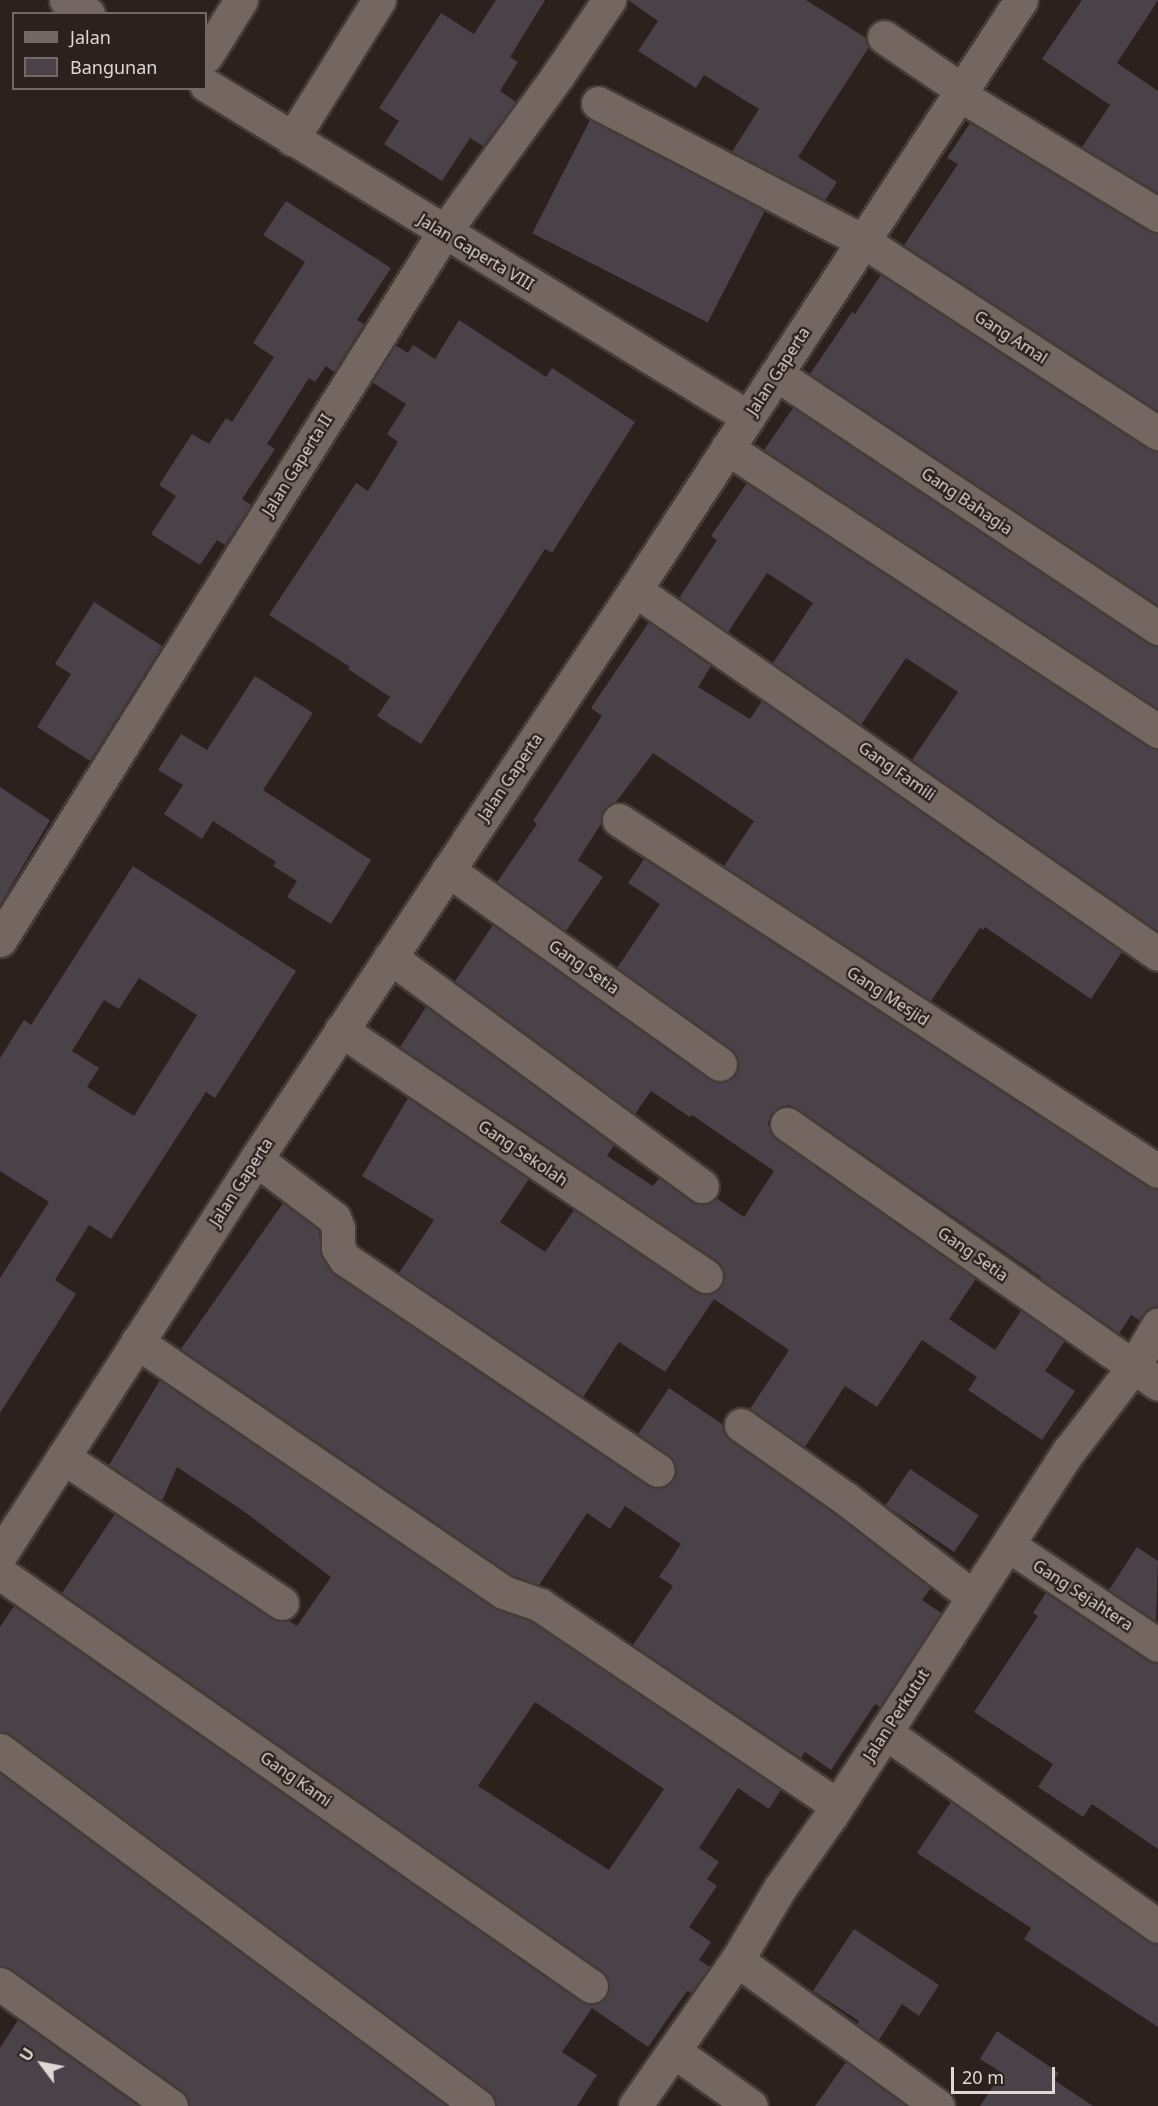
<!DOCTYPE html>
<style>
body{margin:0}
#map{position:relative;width:1158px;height:2106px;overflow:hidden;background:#2c211c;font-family:"Noto Sans",sans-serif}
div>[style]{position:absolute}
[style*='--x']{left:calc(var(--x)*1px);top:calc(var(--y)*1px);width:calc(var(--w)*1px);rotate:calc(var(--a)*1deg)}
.building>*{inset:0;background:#4b4149;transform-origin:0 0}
.roads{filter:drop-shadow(2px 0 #443c37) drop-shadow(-2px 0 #443c37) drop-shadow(0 2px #443c37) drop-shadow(0 -2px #443c37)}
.minor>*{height:33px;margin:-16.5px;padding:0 16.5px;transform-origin:16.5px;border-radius:16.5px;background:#746761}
span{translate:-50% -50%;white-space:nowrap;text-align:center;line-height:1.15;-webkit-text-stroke:4.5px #2c211c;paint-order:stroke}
.street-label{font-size:16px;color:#ded7d4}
.legend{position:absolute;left:12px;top:12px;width:195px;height:78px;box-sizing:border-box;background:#2c211c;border:2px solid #736a66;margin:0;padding:8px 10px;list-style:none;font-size:18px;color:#ded7d4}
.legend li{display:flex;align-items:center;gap:12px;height:30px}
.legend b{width:30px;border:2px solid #736a66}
.north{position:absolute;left:12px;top:2034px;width:60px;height:60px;-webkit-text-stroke:4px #2c211c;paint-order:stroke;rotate:302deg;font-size:16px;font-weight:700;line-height:24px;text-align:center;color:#ded7d4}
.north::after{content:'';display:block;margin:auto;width:21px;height:27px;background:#ded7d4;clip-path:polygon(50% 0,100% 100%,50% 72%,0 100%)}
.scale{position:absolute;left:951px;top:2067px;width:104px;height:27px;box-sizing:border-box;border:3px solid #ded7d4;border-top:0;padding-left:8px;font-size:18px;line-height:21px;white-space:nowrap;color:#ded7d4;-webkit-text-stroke:4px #2c211c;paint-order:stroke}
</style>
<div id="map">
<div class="building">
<div style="clip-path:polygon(496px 0,545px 0,510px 57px,518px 62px,500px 91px,516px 102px,483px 146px,470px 138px,442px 181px,384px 144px,399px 121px,379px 108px,441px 13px,474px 34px)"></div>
<div style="clip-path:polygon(628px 0,806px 0,866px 38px,869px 47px,798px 157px,837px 182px,825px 200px,732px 152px,759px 109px,704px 75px,696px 88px,638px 51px,658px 21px)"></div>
<div style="clip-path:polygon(1082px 0,1158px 0,1117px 63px,1158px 91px,1158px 193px,1082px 147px,1110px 105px,1042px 59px)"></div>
<div style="left:590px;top:120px;width:197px;height:127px;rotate:27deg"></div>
<div style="clip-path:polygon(970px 123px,1148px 231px,1158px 234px,1158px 411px,904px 245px,958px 164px,947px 158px)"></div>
<div style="clip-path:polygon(286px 201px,391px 268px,357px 320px,364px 324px,334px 372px,326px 366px,315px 382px,309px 378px,267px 444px,275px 449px,242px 499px,251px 505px,225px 545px,217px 540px,200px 565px,151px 534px,176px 496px,159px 485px,192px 434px,209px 444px,226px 418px,232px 422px,274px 357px,253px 343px,305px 262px,263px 235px)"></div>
<div style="clip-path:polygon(881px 275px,1148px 449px,1158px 452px,1158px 605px,810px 374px,852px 312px,855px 314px)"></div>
<div style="clip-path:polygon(459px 320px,546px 377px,552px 368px,635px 422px,552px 553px,545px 549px,421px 744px,377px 716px,390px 697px,348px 669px,350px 667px,269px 615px,356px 483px,368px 491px,398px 442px,387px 434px,406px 404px,372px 382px,395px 345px,408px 353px,413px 345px,435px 359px)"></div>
<div style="clip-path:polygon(793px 408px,1148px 644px,1158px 647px,1158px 709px,764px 450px)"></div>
<div style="clip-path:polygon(747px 483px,1148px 747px,1158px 750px,1158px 931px,912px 760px,958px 692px,906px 658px,861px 725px,773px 663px,813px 603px,767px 573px,728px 632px,679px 598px,717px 540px,711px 536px)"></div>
<div style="clip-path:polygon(94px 602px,162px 646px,90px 761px,37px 727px,71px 674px,55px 664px)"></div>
<div style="clip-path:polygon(649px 622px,711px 666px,698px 687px,750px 719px,762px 701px,1122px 952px,1091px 999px,985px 927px,983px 930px,980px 928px,931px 1001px,724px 866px,754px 821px,653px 753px,616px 802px,604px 809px,601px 824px,578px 860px,603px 877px,566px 931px,497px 882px,537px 824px,533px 821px,602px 716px,591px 708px)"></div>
<div style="clip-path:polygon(255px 676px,313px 713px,263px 790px,371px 860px,331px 924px,287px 897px,297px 881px,273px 866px,276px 862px,213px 821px,202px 839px,164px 814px,183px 785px,158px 770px,181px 734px,207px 750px)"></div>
<div style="clip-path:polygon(0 787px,50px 820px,0 905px)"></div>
<div style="clip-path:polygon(644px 859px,1148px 1187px,1158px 1190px,1158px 1306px,1148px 1309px,1139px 1320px,1131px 1315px,1119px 1334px,1040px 1278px,1041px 1277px,798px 1109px,789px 1105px,780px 1107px,771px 1114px,768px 1123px,770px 1131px,776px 1139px,976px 1279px,949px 1319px,995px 1350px,1021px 1311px,1065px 1341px,1045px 1371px,1075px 1391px,1042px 1440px,968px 1390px,977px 1377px,922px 1340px,877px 1407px,845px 1386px,805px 1447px,750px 1409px,789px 1350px,714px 1299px,665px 1372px,619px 1342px,583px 1397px,399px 1273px,434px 1220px,362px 1176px,408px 1098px,529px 1179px,500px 1222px,545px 1252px,574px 1210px,696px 1292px,704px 1295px,714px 1293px,722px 1286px,725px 1278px,723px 1268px,716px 1260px,400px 1047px,426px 1007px,614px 1145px,607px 1156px,653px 1186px,659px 1178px,691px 1201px,701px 1205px,716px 1198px,744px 1217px,774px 1171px,692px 1115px,690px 1117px,651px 1091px,635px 1114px,455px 981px,493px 925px,709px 1079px,719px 1083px,728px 1081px,736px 1074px,739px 1065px,737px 1057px,731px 1049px,617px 968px,660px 904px,628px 883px)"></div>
<div style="clip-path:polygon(evenodd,133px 866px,296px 971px,215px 1098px,206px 1092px,111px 1239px,89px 1225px,55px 1280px,76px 1294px,0 1413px,0 1278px,49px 1202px,0 1171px,0 1058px,24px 1020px,31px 1025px,133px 866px,139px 978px,197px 1015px,134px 1116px,87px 1087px,99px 1068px,72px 1051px,104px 1000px,119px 1009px,139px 978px)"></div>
<div style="clip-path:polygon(283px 1203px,319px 1230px,322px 1257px,335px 1275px,648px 1486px,656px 1489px,666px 1487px,673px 1481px,677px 1472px,675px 1462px,669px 1455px,638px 1434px,669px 1388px,722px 1424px,724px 1432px,730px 1440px,834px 1513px,931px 1588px,922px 1600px,941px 1613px,880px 1707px,875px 1704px,831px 1770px,805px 1752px,801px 1758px,633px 1645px,673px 1586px,659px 1577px,681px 1544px,625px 1506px,610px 1529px,587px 1513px,539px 1585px,512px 1575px,181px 1349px)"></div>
<div style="clip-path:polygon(evenodd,160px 1380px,492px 1607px,532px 1622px,781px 1790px,769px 1809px,738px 1788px,699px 1848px,719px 1862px,707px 1879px,717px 1886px,689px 1927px,711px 1942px,699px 1960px,710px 1967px,691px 1993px,687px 1991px,648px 2047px,592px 2008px,562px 2052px,597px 2075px,577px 2106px,496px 2106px,489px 2091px,11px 1735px,0 1732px,0 1627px,14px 1606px,580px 2001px,589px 2005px,598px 2003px,607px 1996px,610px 1987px,608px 1979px,602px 1971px,62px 1593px,115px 1514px,272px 1619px,280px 1622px,288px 1620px,297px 1626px,331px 1577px,242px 1510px,177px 1467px,162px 1501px,109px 1465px,160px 1380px,535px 1702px,664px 1789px,609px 1870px,478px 1786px,535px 1702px)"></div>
<div style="left:910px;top:1469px;width:83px;height:44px;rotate:34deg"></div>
<div style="clip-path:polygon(1137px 1547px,1158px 1561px,1156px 1621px,1109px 1590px)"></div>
<div style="clip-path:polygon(1046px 1593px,1148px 1661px,1158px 1664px,1158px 1849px,1092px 1804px,1083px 1817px,1038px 1787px,1053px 1764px,974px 1712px,1038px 1616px,1033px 1613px)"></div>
<div style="clip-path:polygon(0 1773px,447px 2106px,189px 2106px,188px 2098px,182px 2091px,11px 1969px,0 1966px)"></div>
<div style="clip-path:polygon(951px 1802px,1147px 1941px,1158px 1944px,1158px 2027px,1024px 1939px,1031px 1928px,917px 1853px)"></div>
<div style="clip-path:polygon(854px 1929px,939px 1985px,919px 2016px,902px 2004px,879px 2040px,857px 2024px,859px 2021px,813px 1991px)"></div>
<div style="clip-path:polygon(18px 2020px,139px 2106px,0 2106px,0 2048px)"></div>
<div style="clip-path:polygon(997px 2031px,1059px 2073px,1054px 2080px,1093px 2106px,980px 2106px,1002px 2073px,980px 2059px)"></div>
<div style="clip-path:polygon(846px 2062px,906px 2106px,815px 2106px)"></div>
</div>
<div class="roads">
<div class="minor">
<div style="--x:66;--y:0;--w:26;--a:32"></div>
<div style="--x:884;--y:37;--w:94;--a:34.2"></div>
<div style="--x:206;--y:56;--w:66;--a:-58"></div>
<div style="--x:206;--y:85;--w:636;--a:31.49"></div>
<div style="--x:960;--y:95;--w:232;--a:31.2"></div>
<div style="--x:598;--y:103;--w:299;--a:27.5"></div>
<div style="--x:863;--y:241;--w:352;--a:33.1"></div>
<div style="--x:292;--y:139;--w:164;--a:-58"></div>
<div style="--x:776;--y:374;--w:459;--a:33.6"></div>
<div style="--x:727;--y:448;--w:516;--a:33.29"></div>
<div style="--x:635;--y:590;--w:637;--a:34.84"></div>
<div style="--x:619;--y:820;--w:643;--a:33.07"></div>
<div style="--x:448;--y:870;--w:334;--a:35.5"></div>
<div style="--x:0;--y:940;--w:836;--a:-57.91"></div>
<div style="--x:444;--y:232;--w:194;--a:-54"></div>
<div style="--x:558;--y:75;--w:91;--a:-55.8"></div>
<div style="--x:390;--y:957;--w:387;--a:36.3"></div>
<div style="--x:341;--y:1030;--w:440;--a:34"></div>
<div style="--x:787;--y:1124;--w:453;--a:35"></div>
<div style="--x:256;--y:1159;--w:98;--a:37.1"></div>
<div style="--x:334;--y:1218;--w:11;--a:68"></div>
<div style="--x:338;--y:1228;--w:20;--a:90"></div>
<div style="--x:338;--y:1248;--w:13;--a:58"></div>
<div style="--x:345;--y:1259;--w:377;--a:34"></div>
<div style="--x:137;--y:1342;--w:443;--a:34.3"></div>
<div style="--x:503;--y:1592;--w:39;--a:19"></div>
<div style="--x:540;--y:1605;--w:358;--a:34"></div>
<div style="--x:741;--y:1425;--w:127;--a:35.1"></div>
<div style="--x:845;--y:1498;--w:162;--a:37.7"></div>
<div style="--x:63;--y:1457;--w:263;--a:33.7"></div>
<div style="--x:1008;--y:1545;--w:180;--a:33.7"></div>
<div style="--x:0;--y:1555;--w:472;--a:-57.1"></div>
<div style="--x:256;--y:1159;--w:684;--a:-56.33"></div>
<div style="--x:635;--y:590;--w:705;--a:-56.81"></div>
<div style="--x:0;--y:1573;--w:721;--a:34.95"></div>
<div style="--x:885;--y:1732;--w:335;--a:35.4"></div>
<div style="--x:0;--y:1750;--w:596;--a:36.68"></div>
<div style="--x:737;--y:1960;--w:248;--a:36"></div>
<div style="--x:0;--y:1984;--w:210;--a:35.5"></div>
<div style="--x:675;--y:2052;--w:93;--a:35.4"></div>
<div style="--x:635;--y:2106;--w:178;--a:-55.1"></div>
<div style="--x:737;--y:1960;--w:84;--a:-59.2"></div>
<div style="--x:780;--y:1888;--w:90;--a:-54.9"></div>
<div style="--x:832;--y:1814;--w:434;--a:-56.9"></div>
<div style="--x:1069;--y:1451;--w:107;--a:-52.6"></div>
<div style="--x:1134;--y:1366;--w:48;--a:-59.7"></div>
</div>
</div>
<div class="street-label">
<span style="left:476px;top:252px;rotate:31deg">Jalan Gaperta VIII</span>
<span style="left:1011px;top:337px;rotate:33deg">Gang Amal</span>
<span style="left:778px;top:371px;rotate:-57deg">Jalan Gaperta</span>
<span style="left:297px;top:465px;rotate:-58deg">Jalan Gaperta II</span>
<span style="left:967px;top:501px;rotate:34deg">Gang Bahagia</span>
<span style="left:897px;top:771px;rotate:35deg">Gang Famili</span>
<span style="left:510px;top:777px;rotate:-56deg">Jalan Gaperta</span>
<span style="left:584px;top:967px;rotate:35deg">Gang Setia</span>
<span style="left:888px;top:996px;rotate:33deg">Gang Mesjid</span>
<span style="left:523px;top:1153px;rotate:34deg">Gang Sekolah</span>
<span style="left:241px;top:1182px;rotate:-57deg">Jalan Gaperta</span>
<span style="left:973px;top:1254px;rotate:35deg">Gang Setia</span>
<span style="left:1083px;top:1595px;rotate:33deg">Gang Sejahtera</span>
<span style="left:896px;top:1715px;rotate:-57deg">Jalan Perkutut</span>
<span style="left:296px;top:1779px;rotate:35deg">Gang Kami</span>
</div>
<ul class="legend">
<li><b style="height:8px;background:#746761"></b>Jalan</li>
<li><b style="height:16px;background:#4b4149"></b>Bangunan</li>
</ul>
<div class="north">U</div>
<div class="scale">20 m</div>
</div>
